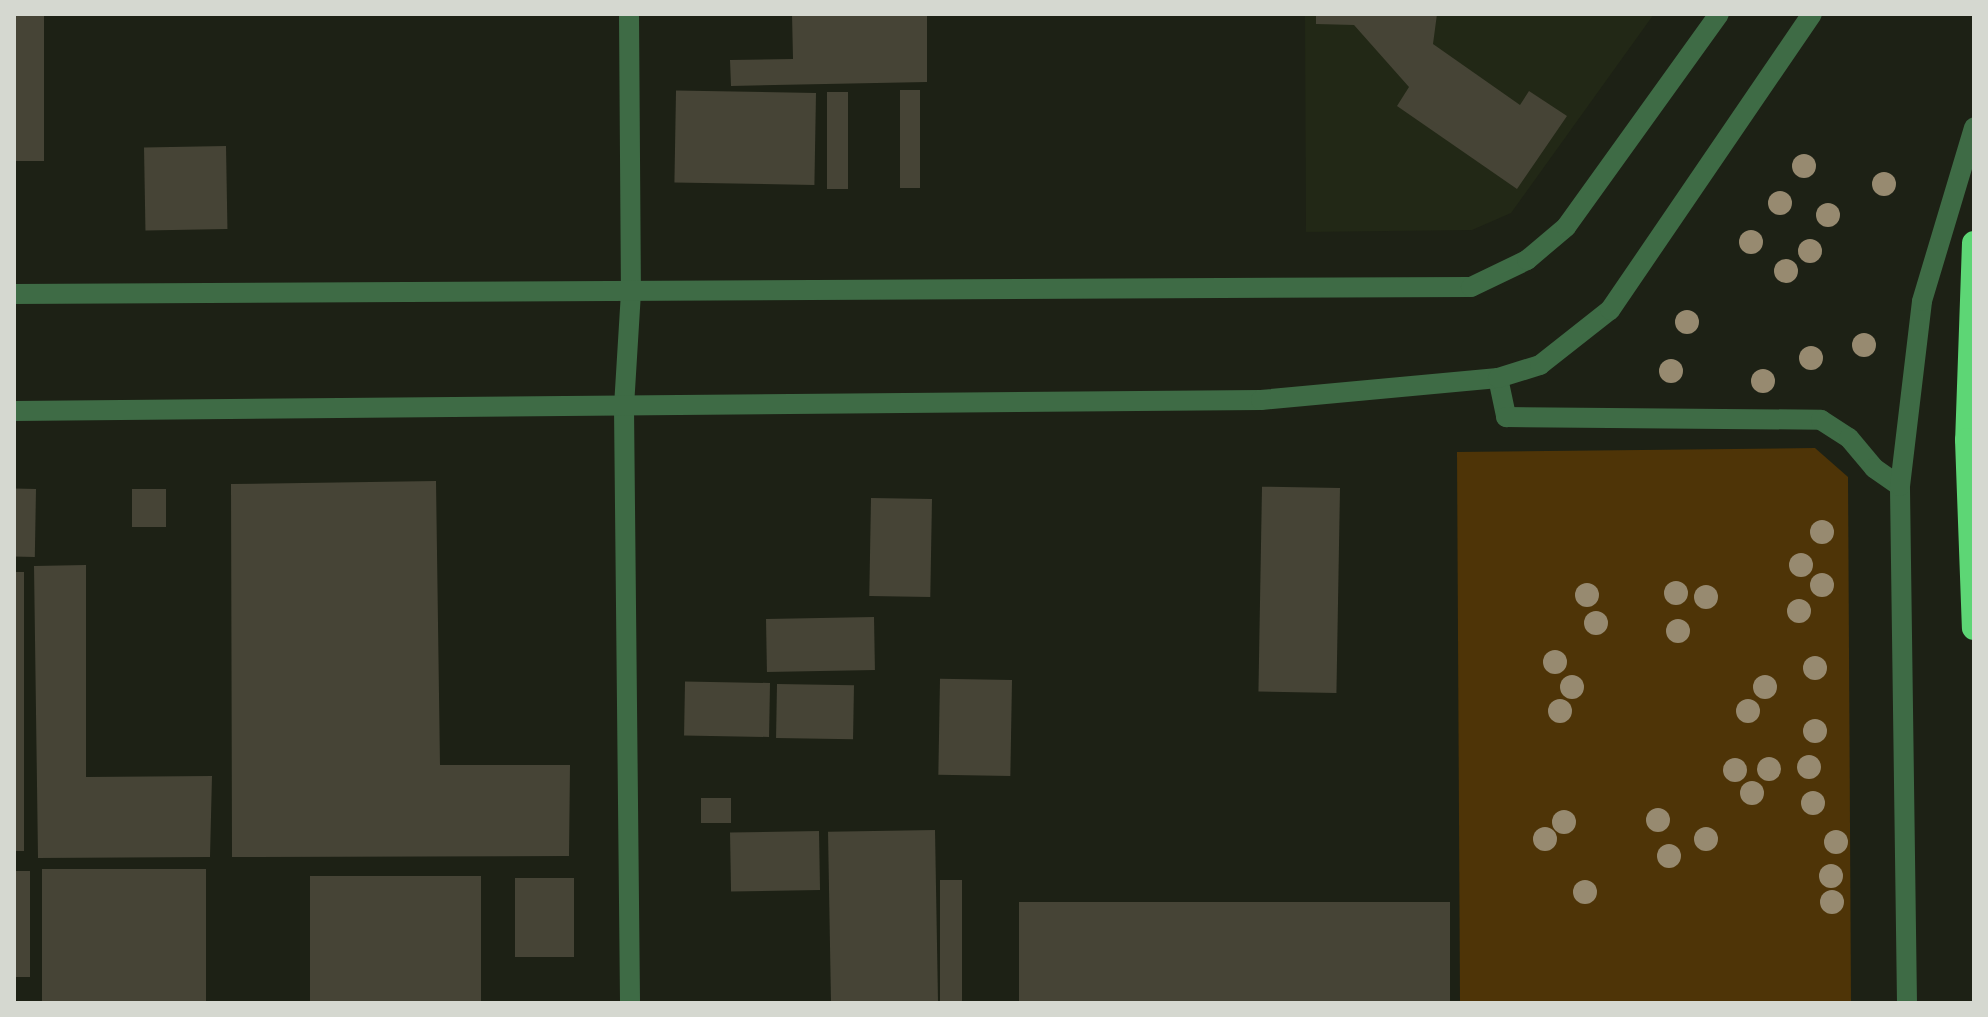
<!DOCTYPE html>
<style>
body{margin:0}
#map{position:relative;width:1988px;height:1017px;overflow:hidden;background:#1d2115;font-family:"Varela Round",sans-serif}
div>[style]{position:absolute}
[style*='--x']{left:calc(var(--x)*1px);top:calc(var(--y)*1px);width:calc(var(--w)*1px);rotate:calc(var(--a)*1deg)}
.built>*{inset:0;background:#222816}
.green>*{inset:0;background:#4e3407}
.building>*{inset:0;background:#464436;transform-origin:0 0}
.minor>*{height:20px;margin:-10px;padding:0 10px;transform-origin:10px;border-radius:10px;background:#3e6b45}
.highway>*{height:24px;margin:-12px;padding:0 12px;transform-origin:12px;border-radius:12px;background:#5dd675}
.trees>*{width:24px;height:24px;margin:-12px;border-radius:50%;background:#978a70}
span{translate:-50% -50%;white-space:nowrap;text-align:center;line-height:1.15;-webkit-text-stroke:7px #080a05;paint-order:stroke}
.frame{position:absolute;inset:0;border:16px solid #d5d8d0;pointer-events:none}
</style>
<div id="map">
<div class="built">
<div style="clip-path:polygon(1305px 14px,1654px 14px,1511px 213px,1472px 230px,1306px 232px)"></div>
</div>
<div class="green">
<div style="clip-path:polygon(1815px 448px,1848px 477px,1851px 1003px,1460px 1003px,1457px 452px)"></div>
</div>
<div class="building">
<div style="left:14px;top:14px;width:30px;height:147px"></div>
<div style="clip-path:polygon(792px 14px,927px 14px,927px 82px,731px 86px,730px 60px,793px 59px)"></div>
<div style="clip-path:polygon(1316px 14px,1437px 14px,1433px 44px,1520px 105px,1529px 91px,1567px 116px,1517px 189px,1397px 106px,1409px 87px,1354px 25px,1316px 24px)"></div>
<div style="left:900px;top:90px;width:20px;height:98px"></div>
<div style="left:827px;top:92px;width:21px;height:97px"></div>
<div style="left:816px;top:93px;width:92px;height:140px;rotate:91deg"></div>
<div style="left:226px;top:146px;width:83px;height:82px;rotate:89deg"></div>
<div style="clip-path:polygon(436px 481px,440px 765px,570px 765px,569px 856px,232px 857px,231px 484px)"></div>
<div style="left:1340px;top:488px;width:205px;height:78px;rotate:91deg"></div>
<div style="left:36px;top:489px;width:68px;height:22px;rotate:91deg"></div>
<div style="left:132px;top:489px;width:34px;height:38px"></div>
<div style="left:871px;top:498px;width:61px;height:98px;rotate:1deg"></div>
<div style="clip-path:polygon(86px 565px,86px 777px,212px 776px,210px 857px,38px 858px,34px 566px)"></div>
<div style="left:14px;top:572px;width:10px;height:279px"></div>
<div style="left:874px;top:617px;width:53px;height:108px;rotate:89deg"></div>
<div style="left:1012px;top:680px;width:96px;height:72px;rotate:91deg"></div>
<div style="left:770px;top:683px;width:54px;height:85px;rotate:91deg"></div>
<div style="left:777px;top:684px;width:77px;height:54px;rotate:1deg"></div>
<div style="left:731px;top:798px;width:25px;height:30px;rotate:90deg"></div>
<div style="left:935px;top:830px;width:173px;height:107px;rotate:89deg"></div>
<div style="left:819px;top:831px;width:59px;height:89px;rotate:89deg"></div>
<div style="left:206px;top:869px;width:134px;height:164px;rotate:90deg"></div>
<div style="left:14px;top:871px;width:16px;height:106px"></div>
<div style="left:310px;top:876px;width:171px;height:127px"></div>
<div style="left:574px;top:878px;width:79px;height:59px;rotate:90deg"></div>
<div style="left:940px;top:880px;width:22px;height:123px"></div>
<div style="left:1450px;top:902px;width:101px;height:431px;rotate:90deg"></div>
</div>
<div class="minor">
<div style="--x:629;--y:14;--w:278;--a:89.6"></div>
<div style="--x:631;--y:292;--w:116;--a:93.5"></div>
<div style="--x:624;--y:408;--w:595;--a:89.42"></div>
<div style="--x:14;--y:294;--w:1457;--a:-0.28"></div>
<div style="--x:1471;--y:287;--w:62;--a:-25.7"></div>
<div style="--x:1527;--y:260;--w:51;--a:-40.2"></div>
<div style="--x:1566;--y:227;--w:262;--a:-54.3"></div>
<div style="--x:1498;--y:378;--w:40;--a:78"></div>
<div style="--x:1506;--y:417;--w:315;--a:0.5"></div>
<div style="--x:1821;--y:420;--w:33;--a:33"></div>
<div style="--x:1849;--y:438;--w:39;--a:50"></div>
<div style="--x:1874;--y:468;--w:32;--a:35"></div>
<div style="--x:14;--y:411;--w:1247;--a:-0.51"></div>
<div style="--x:1261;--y:400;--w:238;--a:-5.3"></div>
<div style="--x:1498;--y:378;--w:44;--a:-17.2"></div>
<div style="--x:1540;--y:365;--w:89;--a:-38.2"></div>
<div style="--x:1610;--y:310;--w:358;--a:-55.7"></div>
<div style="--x:1907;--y:1003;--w:517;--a:-90.78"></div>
<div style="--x:1900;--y:486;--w:186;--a:-83.2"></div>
<div style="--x:1922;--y:301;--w:181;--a:-73.3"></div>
</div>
<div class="highway">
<div style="--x:1974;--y:243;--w:197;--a:92"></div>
<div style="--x:1967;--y:440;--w:188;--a:87.9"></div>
</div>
<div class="trees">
<div style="left:1804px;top:166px"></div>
<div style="left:1884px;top:184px"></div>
<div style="left:1780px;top:203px"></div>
<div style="left:1828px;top:215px"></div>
<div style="left:1751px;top:242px"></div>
<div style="left:1810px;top:251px"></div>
<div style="left:1786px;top:271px"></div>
<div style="left:1687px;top:322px"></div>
<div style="left:1864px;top:345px"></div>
<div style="left:1811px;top:358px"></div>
<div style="left:1671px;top:371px"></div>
<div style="left:1763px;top:381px"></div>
<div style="left:1822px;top:532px"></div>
<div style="left:1801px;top:565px"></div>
<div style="left:1822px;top:585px"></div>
<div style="left:1676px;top:593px"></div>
<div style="left:1587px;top:595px"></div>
<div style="left:1706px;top:597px"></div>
<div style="left:1799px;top:611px"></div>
<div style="left:1596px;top:623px"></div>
<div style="left:1678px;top:631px"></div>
<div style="left:1555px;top:662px"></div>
<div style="left:1815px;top:668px"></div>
<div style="left:1572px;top:687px"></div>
<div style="left:1765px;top:687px"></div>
<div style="left:1560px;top:711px"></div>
<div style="left:1748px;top:711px"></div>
<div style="left:1815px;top:731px"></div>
<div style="left:1809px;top:767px"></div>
<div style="left:1769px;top:769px"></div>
<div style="left:1735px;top:770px"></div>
<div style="left:1752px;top:793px"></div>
<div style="left:1813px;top:803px"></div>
<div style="left:1658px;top:820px"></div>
<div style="left:1564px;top:822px"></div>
<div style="left:1545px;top:839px"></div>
<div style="left:1706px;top:839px"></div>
<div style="left:1836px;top:842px"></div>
<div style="left:1669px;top:856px"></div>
<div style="left:1831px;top:876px"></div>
<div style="left:1585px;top:892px"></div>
<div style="left:1832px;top:902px"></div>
</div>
<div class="frame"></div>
</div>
